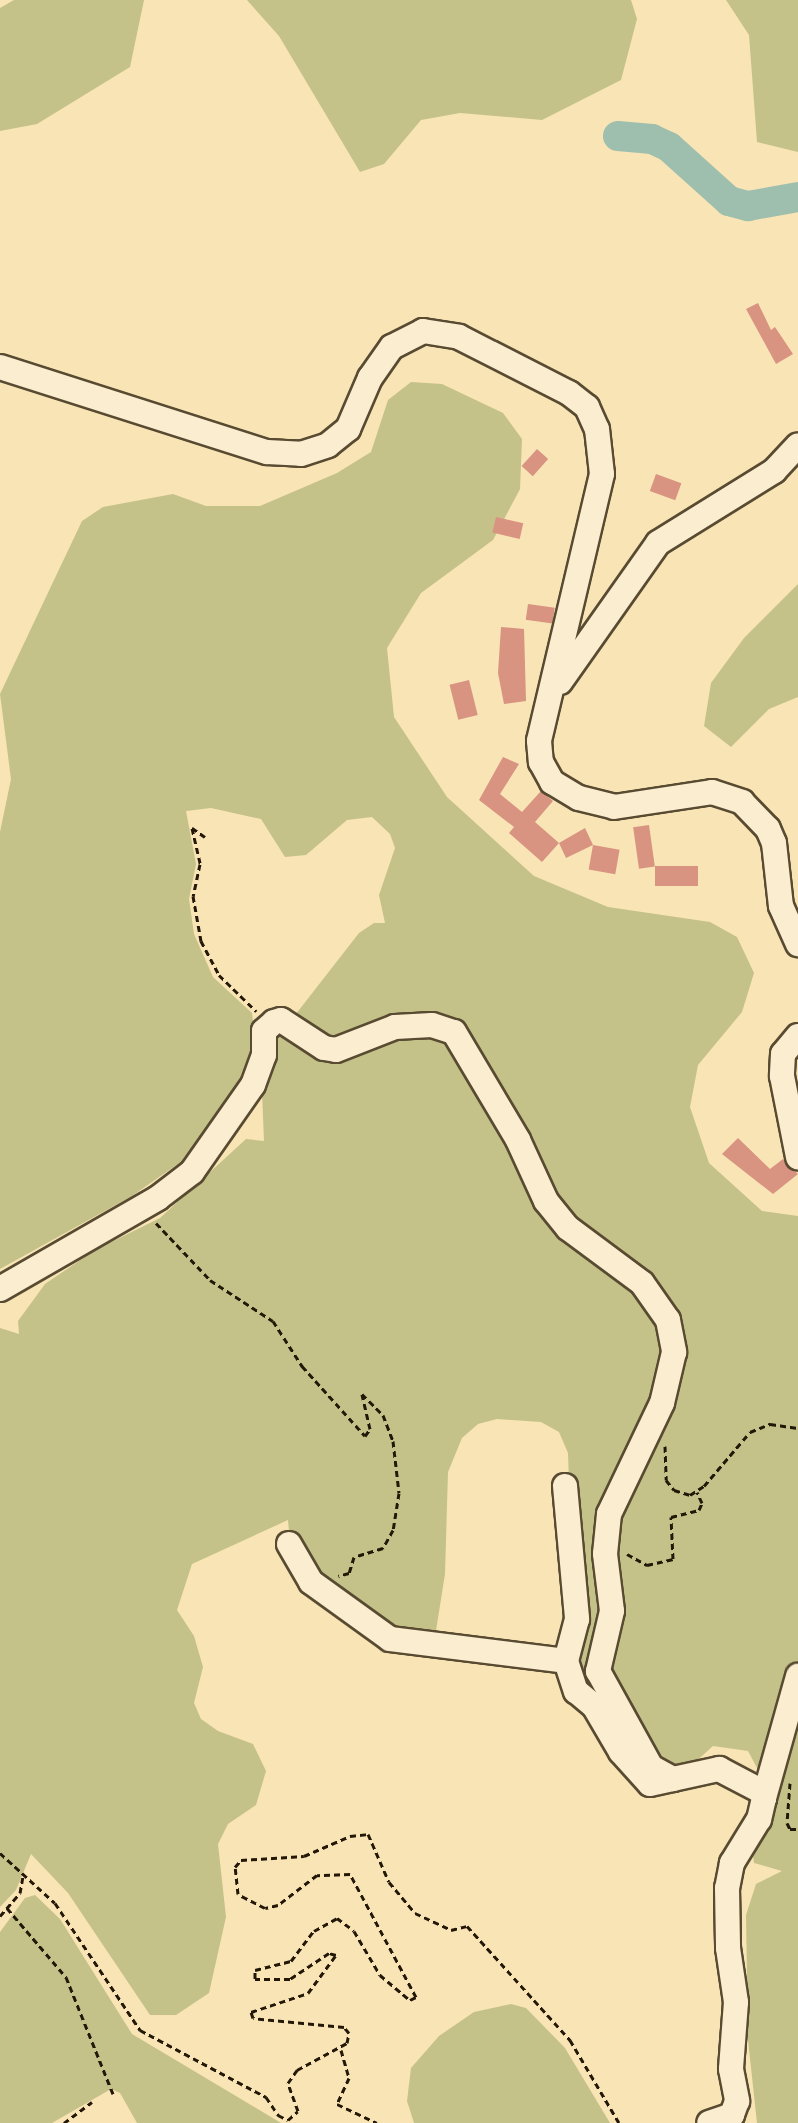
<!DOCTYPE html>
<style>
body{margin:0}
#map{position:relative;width:798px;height:2123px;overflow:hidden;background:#f9e4b5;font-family:Vollkorn,serif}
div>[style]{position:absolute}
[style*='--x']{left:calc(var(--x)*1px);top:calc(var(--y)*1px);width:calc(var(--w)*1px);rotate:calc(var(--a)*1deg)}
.green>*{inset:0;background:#c4c289}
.river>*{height:30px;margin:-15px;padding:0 15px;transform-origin:15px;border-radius:15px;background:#9ebfad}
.building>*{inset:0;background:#d89381;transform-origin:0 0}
.path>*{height:3px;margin-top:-1.5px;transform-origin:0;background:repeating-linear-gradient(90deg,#231807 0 6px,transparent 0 10px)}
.roads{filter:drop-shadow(2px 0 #584b32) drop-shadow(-2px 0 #584b32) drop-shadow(0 2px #584b32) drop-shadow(0 -2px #584b32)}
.minor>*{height:24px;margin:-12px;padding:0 12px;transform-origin:12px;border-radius:12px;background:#fbedcf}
span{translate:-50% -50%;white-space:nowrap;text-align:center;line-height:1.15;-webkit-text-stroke:6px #fbedcf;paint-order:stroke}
</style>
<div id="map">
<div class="green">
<div style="clip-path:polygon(14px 0,144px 0,130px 67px,37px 124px,0 131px,0 8px)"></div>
<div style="clip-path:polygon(247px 0,631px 0,637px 19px,621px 80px,542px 120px,460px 113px,421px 120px,384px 164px,360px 172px,279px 36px)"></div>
<div style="clip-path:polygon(726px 0,798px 0,798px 152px,757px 142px,749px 35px)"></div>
<div style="clip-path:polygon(411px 382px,442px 384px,503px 413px,522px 439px,520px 489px,493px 540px,421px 593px,387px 648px,394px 717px,447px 797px,534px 876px,608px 907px,710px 922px,737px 937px,754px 973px,742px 1012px,698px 1065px,690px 1107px,709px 1163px,762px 1211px,798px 1216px,798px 2123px,757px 2123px,748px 2040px,746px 1915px,756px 1884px,782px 1871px,754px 1863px,752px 1849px,775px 1808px,771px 1794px,748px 1751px,713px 1746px,691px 1766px,652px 1779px,576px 1682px,568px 1453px,559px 1432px,541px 1422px,497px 1419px,478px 1424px,462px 1438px,448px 1472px,445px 1574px,435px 1637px,401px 1635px,318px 1578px,289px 1532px,288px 1520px,192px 1564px,177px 1610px,194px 1636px,203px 1667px,194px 1703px,201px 1719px,218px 1731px,253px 1744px,266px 1771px,256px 1805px,228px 1824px,218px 1844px,226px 1917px,209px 1993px,176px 2015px,150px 2015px,68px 1893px,31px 1854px,16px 1890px,0 1907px,0 1328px,19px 1334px,18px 1321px,45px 1284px,95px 1250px,160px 1218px,246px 1139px,264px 1141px,262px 1092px,278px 1037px,359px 933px,374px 923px,385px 923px,379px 895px,395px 848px,390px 834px,372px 817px,347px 820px,306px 855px,285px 857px,261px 819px,211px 808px,186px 811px,196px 864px,189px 899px,194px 934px,213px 977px,252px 1013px,257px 1055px,228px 1112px,185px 1159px,132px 1196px,0 1269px,0 832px,11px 779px,0 694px,82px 521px,103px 507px,173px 494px,206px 506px,260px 506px,337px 473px,371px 452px,388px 400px)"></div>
<div style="clip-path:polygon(798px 584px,798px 697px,769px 709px,731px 747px,704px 726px,711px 683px,744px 638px)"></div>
<div style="clip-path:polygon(35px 1895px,60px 1919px,132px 2034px,281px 2123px,137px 2123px,120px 2093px,111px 2089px,52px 2123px,0 2123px,0 1932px,25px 1898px)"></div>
<div style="clip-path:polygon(511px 2004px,526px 2008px,565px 2048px,610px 2123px,414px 2123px,407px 2101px,411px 2068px,439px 2036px,474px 2012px)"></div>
</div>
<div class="river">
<div style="--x:618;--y:136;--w:34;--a:5"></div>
<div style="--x:652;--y:139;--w:19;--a:25"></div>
<div style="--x:669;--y:147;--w:81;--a:42"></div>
<div style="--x:729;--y:201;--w:20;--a:15"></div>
<div style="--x:748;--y:206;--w:51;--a:-10.2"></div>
</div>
<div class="building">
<div style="clip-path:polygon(758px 303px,771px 330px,775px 327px,793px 354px,776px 364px,746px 309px)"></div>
<div style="left:537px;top:449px;width:15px;height:23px;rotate:42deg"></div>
<div style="left:656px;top:474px;width:27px;height:18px;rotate:20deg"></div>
<div style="left:496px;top:517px;width:28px;height:16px;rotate:13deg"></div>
<div style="left:528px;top:604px;width:27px;height:16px;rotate:8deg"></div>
<div style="clip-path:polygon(501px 627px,524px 629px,526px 701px,504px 704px,498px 673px)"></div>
<div style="left:469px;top:680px;width:36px;height:20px;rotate:76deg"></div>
<div style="clip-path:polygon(503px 757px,519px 764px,500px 794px,522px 812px,541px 791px,553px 801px,535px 822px,559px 843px,585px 828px,593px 845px,566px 858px,559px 843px,542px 862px,509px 833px,514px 827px,479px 800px)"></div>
<div style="left:649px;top:825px;width:42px;height:16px;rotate:82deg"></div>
<div style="left:593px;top:845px;width:27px;height:25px;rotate:10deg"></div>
<div style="left:698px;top:866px;width:20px;height:43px;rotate:90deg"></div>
<div style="clip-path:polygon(738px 1138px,770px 1169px,783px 1159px,798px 1174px,773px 1194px,722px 1154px)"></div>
</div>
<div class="path">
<div style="--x:205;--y:837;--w:16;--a:-145"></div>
<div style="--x:192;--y:828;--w:37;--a:77"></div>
<div style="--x:200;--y:864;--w:33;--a:102"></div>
<div style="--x:193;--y:896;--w:46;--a:79.9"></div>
<div style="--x:201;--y:941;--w:38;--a:62"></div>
<div style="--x:219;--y:975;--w:52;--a:44.2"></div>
<div style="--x:156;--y:1223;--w:79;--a:46.5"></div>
<div style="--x:210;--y:1280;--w:75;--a:33.1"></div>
<div style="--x:273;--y:1321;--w:54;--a:57.2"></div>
<div style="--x:302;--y:1366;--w:94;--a:48"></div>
<div style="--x:365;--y:1436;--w:9;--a:-54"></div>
<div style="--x:370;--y:1429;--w:36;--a:-103"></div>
<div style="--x:362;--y:1394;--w:30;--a:45"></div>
<div style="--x:383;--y:1415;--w:28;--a:69"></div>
<div style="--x:393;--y:1441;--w:52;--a:83.4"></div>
<div style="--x:399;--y:1493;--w:37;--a:99"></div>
<div style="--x:393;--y:1530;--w:21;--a:119"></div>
<div style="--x:383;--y:1548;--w:30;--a:163"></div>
<div style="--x:354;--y:1557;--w:17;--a:107"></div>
<div style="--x:349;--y:1573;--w:11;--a:165"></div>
<div style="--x:665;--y:1446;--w:34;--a:88"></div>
<div style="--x:666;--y:1480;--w:13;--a:51"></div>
<div style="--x:674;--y:1490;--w:17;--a:17"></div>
<div style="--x:690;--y:1495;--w:17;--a:-33"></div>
<div style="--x:704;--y:1486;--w:71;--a:-49.6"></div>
<div style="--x:750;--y:1432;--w:22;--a:-22"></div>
<div style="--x:770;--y:1424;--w:28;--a:8"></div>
<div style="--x:627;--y:1554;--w:23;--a:29"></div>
<div style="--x:647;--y:1565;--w:27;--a:-13"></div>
<div style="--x:673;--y:1559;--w:42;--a:-92.7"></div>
<div style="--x:671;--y:1517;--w:29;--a:-14"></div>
<div style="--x:699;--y:1510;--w:8;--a:-67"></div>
<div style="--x:702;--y:1503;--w:12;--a:-114"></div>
<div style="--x:790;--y:1783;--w:40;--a:94.3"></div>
<div style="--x:787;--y:1823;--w:7;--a:63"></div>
<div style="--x:790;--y:1829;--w:8;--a:0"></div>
<div style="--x:0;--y:1853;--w:74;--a:42.3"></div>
<div style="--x:55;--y:1903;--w:153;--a:56.2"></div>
<div style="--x:140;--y:2030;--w:143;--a:28"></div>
<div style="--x:266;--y:2097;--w:22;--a:56"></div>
<div style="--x:278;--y:2115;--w:11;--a:27"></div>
<div style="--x:288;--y:2120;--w:13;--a:-42"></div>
<div style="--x:298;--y:2111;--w:30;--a:-110"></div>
<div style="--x:288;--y:2083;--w:16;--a:-55"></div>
<div style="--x:297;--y:2070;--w:57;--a:-28.4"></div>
<div style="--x:347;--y:2043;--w:10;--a:-79"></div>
<div style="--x:349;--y:2033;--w:8;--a:-130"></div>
<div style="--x:344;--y:2027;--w:91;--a:-174.4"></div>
<div style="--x:253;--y:2018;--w:6;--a:-108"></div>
<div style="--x:251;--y:2012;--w:60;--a:-18.4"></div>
<div style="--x:308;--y:1993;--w:47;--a:-53.6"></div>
<div style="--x:336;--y:1955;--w:7;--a:-164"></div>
<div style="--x:329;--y:1953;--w:47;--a:146.3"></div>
<div style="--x:290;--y:1979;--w:35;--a:180"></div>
<div style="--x:255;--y:1979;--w:9;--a:-90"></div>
<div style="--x:255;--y:1970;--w:37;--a:-14"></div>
<div style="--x:291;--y:1961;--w:38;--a:-53"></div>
<div style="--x:314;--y:1931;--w:26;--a:-29"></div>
<div style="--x:337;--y:1918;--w:21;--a:37"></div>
<div style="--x:354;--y:1931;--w:51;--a:59.4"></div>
<div style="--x:380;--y:1975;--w:39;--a:40"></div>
<div style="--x:410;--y:2000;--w:7;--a:-27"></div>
<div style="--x:416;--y:1997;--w:140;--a:-118.2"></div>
<div style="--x:350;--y:1874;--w:33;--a:178"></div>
<div style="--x:317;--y:1875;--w:49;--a:142.4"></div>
<div style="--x:278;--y:1905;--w:13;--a:167"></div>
<div style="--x:265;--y:1908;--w:30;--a:-153"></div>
<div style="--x:238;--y:1894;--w:27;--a:-96"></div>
<div style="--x:235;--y:1867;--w:9;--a:-49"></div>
<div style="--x:241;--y:1860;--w:63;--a:-3.6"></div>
<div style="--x:304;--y:1856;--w:50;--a:-23.5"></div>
<div style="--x:350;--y:1836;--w:18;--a:-6"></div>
<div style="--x:368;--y:1834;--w:52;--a:66.4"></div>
<div style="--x:389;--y:1882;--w:40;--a:50"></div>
<div style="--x:415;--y:1913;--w:40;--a:25"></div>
<div style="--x:451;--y:1930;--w:16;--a:-14"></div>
<div style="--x:467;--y:1926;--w:154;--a:47.9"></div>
<div style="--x:570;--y:2040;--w:96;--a:59.4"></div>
<div style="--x:7;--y:1908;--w:91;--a:49.5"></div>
<div style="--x:66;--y:1977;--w:126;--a:68.1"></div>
<div style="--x:0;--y:1916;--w:30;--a:-49"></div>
<div style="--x:20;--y:1893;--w:17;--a:-80"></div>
<div style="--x:341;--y:2050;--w:29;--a:74"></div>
<div style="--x:349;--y:2078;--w:29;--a:115"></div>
<div style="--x:337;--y:2104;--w:44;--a:25.4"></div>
<div style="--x:64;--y:2123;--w:35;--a:-37"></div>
</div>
<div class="roads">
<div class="minor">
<div style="--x:0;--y:367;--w:280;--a:17.7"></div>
<div style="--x:267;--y:452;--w:34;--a:3"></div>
<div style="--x:301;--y:454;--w:28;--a:-18"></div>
<div style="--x:328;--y:445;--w:26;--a:-39"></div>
<div style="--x:348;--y:429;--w:56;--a:-66.7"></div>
<div style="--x:370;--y:378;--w:38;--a:-55"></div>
<div style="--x:392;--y:347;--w:35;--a:-27"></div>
<div style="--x:423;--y:331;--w:36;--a:9"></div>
<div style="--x:459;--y:337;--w:123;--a:27"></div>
<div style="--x:569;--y:393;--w:23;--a:38"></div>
<div style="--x:587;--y:407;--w:24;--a:66"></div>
<div style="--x:597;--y:429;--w:45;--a:83.7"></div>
<div style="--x:602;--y:474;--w:274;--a:103.3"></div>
<div style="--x:539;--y:741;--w:21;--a:85"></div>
<div style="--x:541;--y:762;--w:23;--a:61"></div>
<div style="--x:552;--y:782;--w:31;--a:31"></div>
<div style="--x:579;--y:798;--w:36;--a:14"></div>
<div style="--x:614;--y:807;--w:99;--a:-8.7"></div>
<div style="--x:712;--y:792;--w:32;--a:18"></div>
<div style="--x:742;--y:802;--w:37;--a:46"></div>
<div style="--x:768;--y:829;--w:15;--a:67"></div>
<div style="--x:774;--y:843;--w:63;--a:83.7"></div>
<div style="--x:781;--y:906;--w:42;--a:65.9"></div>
<div style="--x:560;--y:682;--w:170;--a:-54.8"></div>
<div style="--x:658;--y:543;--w:137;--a:-31.8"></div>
<div style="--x:774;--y:471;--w:35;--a:-47"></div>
<div style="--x:798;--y:1036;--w:23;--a:130"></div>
<div style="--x:783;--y:1054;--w:22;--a:93"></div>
<div style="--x:782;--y:1076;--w:83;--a:78.8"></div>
<div style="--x:0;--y:1289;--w:182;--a:-29.9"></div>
<div style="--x:158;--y:1198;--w:43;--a:-37.4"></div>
<div style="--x:192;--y:1172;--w:106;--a:-55"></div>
<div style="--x:253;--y:1085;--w:32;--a:-70"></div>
<div style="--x:264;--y:1055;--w:24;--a:-90"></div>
<div style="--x:264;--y:1031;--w:13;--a:-42"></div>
<div style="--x:274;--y:1022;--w:7;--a:-16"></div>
<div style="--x:281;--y:1020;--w:51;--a:33.1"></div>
<div style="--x:324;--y:1048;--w:12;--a:9"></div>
<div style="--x:336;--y:1050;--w:63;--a:-21.3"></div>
<div style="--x:395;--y:1027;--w:37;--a:-3"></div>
<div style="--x:432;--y:1025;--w:23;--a:18"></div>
<div style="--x:454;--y:1032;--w:126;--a:59.3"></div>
<div style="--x:518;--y:1140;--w:67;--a:65.3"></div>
<div style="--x:546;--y:1201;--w:35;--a:51"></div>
<div style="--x:568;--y:1228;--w:92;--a:36.6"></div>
<div style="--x:642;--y:1283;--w:45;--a:54.9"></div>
<div style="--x:668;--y:1320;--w:33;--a:79"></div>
<div style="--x:674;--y:1352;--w:52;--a:103.2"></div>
<div style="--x:662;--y:1403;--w:123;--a:115.5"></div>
<div style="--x:609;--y:1514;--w:40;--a:95.7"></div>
<div style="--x:605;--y:1554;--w:57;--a:83"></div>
<div style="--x:612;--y:1611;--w:62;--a:103.1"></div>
<div style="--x:598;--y:1671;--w:110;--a:61.1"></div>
<div style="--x:651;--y:1767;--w:25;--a:29"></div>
<div style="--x:565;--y:1486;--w:134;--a:84.8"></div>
<div style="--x:577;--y:1619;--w:43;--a:104.7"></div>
<div style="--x:566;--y:1661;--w:32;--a:72"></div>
<div style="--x:576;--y:1691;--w:23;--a:40"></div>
<div style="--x:594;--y:1706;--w:53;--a:59.6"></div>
<div style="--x:621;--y:1752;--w:43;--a:47.8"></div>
<div style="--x:650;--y:1784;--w:71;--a:-12.3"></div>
<div style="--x:719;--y:1769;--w:47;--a:27.6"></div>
<div style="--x:761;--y:1791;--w:8;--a:67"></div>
<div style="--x:764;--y:1798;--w:22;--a:103"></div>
<div style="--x:759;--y:1819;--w:52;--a:121.5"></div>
<div style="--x:732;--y:1863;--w:25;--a:101"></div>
<div style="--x:727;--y:1888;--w:60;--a:89"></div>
<div style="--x:728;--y:1948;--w:55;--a:81.6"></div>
<div style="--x:736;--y:2002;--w:67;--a:94.3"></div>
<div style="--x:731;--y:2069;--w:33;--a:79"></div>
<div style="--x:737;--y:2101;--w:15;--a:110"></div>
<div style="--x:732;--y:2115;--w:24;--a:161"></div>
<div style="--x:289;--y:1544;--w:44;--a:59.9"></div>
<div style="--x:311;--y:1582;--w:97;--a:35.8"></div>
<div style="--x:390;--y:1639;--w:177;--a:7.1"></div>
<div style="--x:764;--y:1798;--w:127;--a:-74.4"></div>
</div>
</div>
</div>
